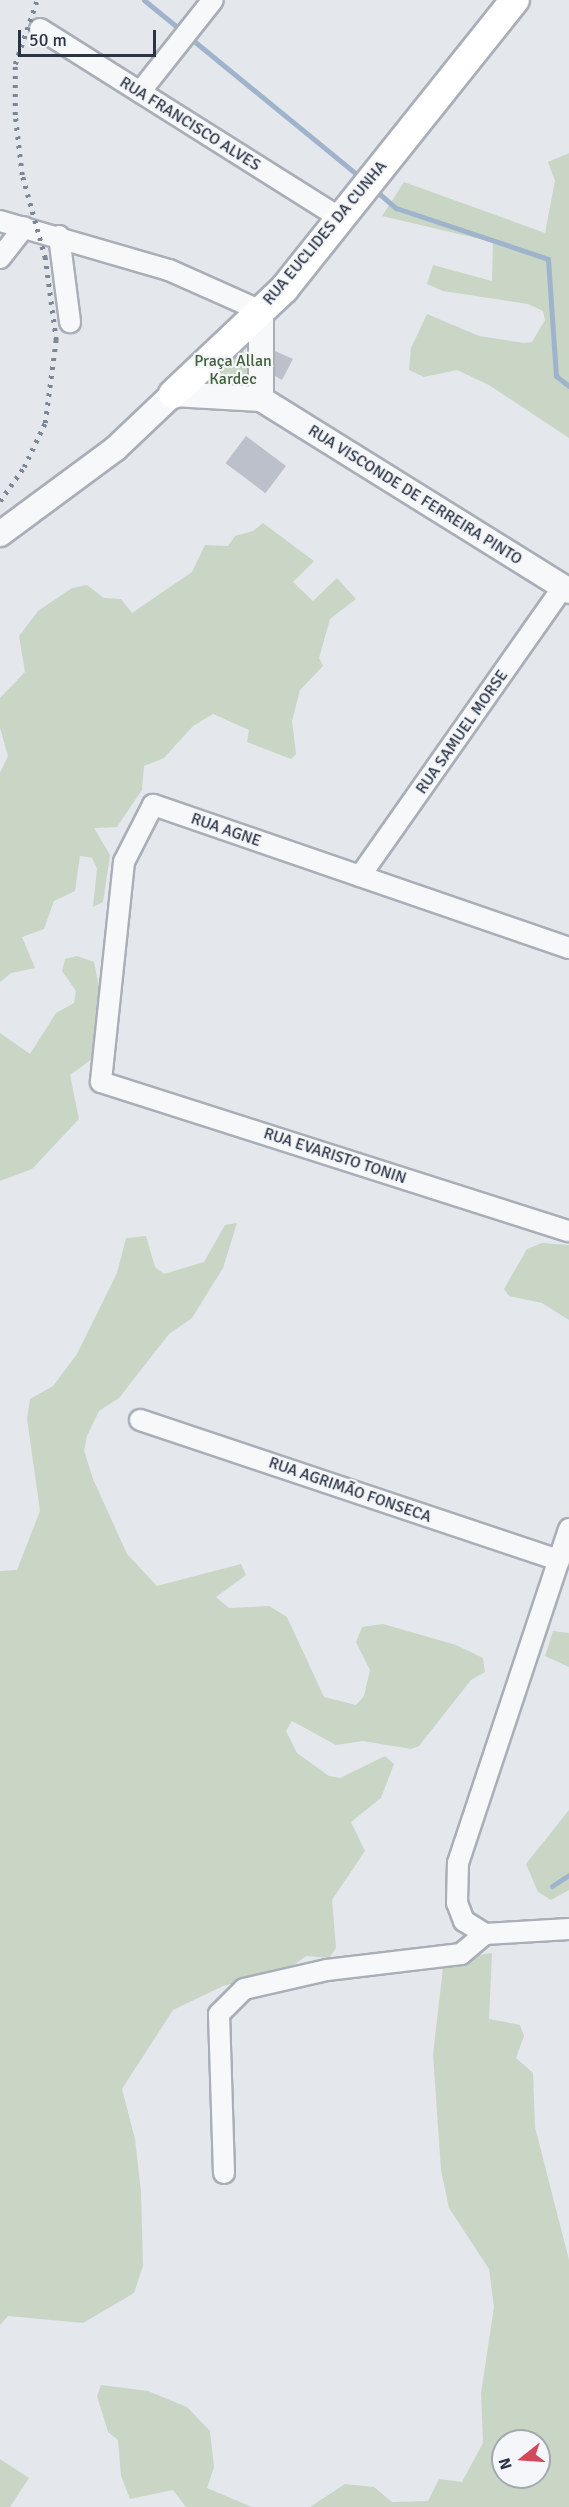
<!DOCTYPE html>
<meta charset="utf-8">
<style>
body{margin:0}
#map{position:relative;width:569px;height:2507px;overflow:hidden;background:#e4e7ec;font-family:Signika,sans-serif}
div>[style]{position:absolute}
[style*='--x']{left:calc(var(--x)*1px);top:calc(var(--y)*1px);width:calc(var(--w)*1px);rotate:calc(var(--a)*1deg)}
.green>*{inset:0;background:#c9d6c5}
.stream>*{height:5px;margin:-2.5px;padding:0 2.5px;transform-origin:2.5px;border-radius:2.5px;background:#9fb4cc}
.building>*{inset:0;background:#bbc0ca;transform-origin:0 0}
.roads{filter:drop-shadow(2px 0 #a9aeb7) drop-shadow(-2px 0 #a9aeb7) drop-shadow(0 2px #a9aeb7) drop-shadow(0 -2px #a9aeb7)}
.minor>*{height:20px;margin:-10px;padding:0 10px;transform-origin:10px;border-radius:10px;background:#f7f8fa}
.tertiary>*{height:24px;margin:-12px;padding:0 12px;transform-origin:12px;border-radius:12px;background:#f7f8fa}
.secondary>*{height:28px;margin:-14px;padding:0 14px;transform-origin:14px;border-radius:14px;background:#fff}
.rail>*{height:4.5px;margin-top:-2.25px;transform-origin:0;background:repeating-linear-gradient(90deg,#7d8696 0 3px,transparent 0 9px)}
span{translate:-50% -50%;white-space:nowrap;text-align:center;line-height:1.15;-webkit-text-stroke:4.5px #f4f6f9;paint-order:stroke}
.street-label{font-size:16px;color:#2b3445}
.park-label{font-size:16px;color:#3f6138}
.north{position:absolute;left:491px;top:2429px;width:60px;height:60px;box-sizing:border-box;background:#f4f6f9;border:2px solid #a4a8b1;border-radius:50%;rotate:253deg;font-size:16px;font-weight:700;line-height:24px;text-align:center;color:#2b3445}
.north::after{content:'';display:block;margin:auto;width:21px;height:27px;background:#d1495b;clip-path:polygon(50% 0,100% 100%,50% 72%,0 100%)}
.scale{position:absolute;left:18px;top:30px;width:138px;height:27px;box-sizing:border-box;border:3px solid #2b3445;border-top:0;padding-left:8px;font-size:18px;line-height:21px;white-space:nowrap;color:#2b3445;-webkit-text-stroke:4px #f4f6f9;paint-order:stroke}
</style>
<div id="map">
<div class="green">
<div style="clip-path:polygon(569px 153px,569px 438px,489px 385px,457px 370px,424px 377px,409px 370px,411px 348px,427px 314px,479px 336px,524px 343px,532px 342px,545px 320px,543px 311px,528px 304px,443px 291px,427px 284px,433px 265px,492px 281px,493px 242px,382px 216px,404px 182px,545px 233px,555px 181px,548px 162px)"></div>
<div style="clip-path:polygon(239px 339px,256px 389px,198px 383px)"></div>
<div style="clip-path:polygon(263px 523px,314px 561px,293px 582px,313px 601px,337px 578px,356px 599px,330px 619px,319px 658px,323px 666px,300px 690px,292px 721px,296px 754px,291px 759px,247px 742px,249px 730px,213px 714px,193px 726px,164px 758px,144px 766px,142px 790px,117px 827px,94px 828px,110px 855px,103px 902px,93px 907px,97px 869px,92px 858px,80px 856px,75px 891px,54px 901px,44px 929px,22px 937px,35px 968px,11px 973px,0 982px,0 773px,8px 756px,0 728px,0 698px,25px 672px,19px 636px,38px 611px,72px 588px,87px 585px,104px 598px,121px 599px,132px 613px,192px 572px,205px 545px,228px 546px,235px 536px,253px 531px)"></div>
<div style="clip-path:polygon(77px 956px,94px 962px,105px 1017px,92px 1059px,70px 1075px,79px 1119px,32px 1169px,0 1181px,0 1033px,30px 1054px,56px 1013px,74px 1003px,76px 991px,62px 971px,65px 959px)"></div>
<div style="clip-path:polygon(237px 1223px,223px 1268px,192px 1318px,169px 1334px,119px 1398px,99px 1411px,87px 1436px,84px 1450px,93px 1479px,127px 1554px,157px 1586px,241px 1564px,246px 1575px,216px 1597px,229px 1608px,269px 1606px,287px 1617px,324px 1697px,356px 1705px,364px 1696px,370px 1670px,356px 1642px,362px 1627px,383px 1624px,456px 1645px,483px 1658px,485px 1672px,471px 1680px,419px 1746px,411px 1749px,363px 1741px,336px 1745px,292px 1721px,286px 1731px,297px 1753px,329px 1776px,340px 1778px,385px 1756px,394px 1764px,381px 1798px,351px 1822px,365px 1851px,332px 1900px,336px 1948px,329px 1958px,306px 1956px,287px 1970px,223px 1986px,173px 2010px,122px 2089px,135px 2139px,141px 2192px,143px 2266px,134px 2293px,83px 2323px,8px 2316px,0 2325px,0 1571px,17px 1570px,40px 1511px,27px 1419px,30px 1399px,53px 1386px,77px 1354px,117px 1273px,126px 1238px,146px 1236px,155px 1267px,164px 1274px,204px 1262px,225px 1225px)"></div>
<div style="clip-path:polygon(542px 1243px,569px 1245px,569px 1320px,542px 1303px,509px 1296px,504px 1289px,527px 1249px)"></div>
<div style="clip-path:polygon(553px 1631px,569px 1633px,569px 1667px,545px 1656px)"></div>
<div style="clip-path:polygon(569px 1810px,569px 1890px,551px 1900px,538px 1892px,526px 1864px)"></div>
<div style="clip-path:polygon(evenodd,492px 1953px,489px 2019px,520px 2025px,524px 2036px,516px 2058px,533px 2073px,535px 2127px,569px 2260px,569px 2507px,310px 2507px,345px 2484px,374px 2487px,392px 2502px,428px 2501px,439px 2479px,462px 2482px,483px 2443px,481px 2393px,494px 2307px,489px 2269px,449px 2208px,441px 2170px,433px 2054px,444px 1960px,492px 1953px,503px 2441px,539px 2441px,539px 2477px,503px 2477px,503px 2441px)"></div>
<div style="clip-path:polygon(101px 2385px,148px 2391px,187px 2407px,210px 2431px,214px 2467px,207px 2488px,252px 2507px,186px 2507px,173px 2490px,130px 2499px,121px 2476px,118px 2440px,108px 2432px,97px 2396px)"></div>
<div style="clip-path:polygon(0 2459px,29px 2478px,10px 2507px,0 2507px)"></div>
</div>
<div class="stream">
<div style="--x:144;--y:0;--w:49;--a:39.2"></div>
<div style="--x:189;--y:37;--w:222;--a:39.3"></div>
<div style="--x:375;--y:190;--w:28;--a:41"></div>
<div style="--x:396;--y:208;--w:160;--a:18.5"></div>
<div style="--x:548;--y:259;--w:117;--a:86.1"></div>
<div style="--x:556;--y:376;--w:16;--a:38"></div>
<div style="--x:552;--y:1886;--w:20;--a:-33"></div>
</div>
<div class="building">
<div style="clip-path:polygon(275px 351px,293px 359px,282px 380px,275px 376px)"></div>
<div style="left:246px;top:436px;width:50px;height:34px;rotate:37deg"></div>
</div>
<div class="roads">
<div class="minor">
<div style="--x:40;--y:29;--w:355;--a:32.2"></div>
<div style="--x:140;--y:92;--w:117;--a:-51.6"></div>
<div style="--x:0;--y:221;--w:176;--a:16.2"></div>
<div style="--x:169;--y:270;--w:101;--a:24"></div>
<div style="--x:59;--y:236;--w:87;--a:82.7"></div>
<div style="--x:0;--y:258;--w:39;--a:-52"></div>
<div style="--x:360;--y:876;--w:353;--a:-54.9"></div>
<div style="--x:569;--y:948;--w:440;--a:-161"></div>
<div style="--x:153;--y:805;--w:64;--a:117"></div>
<div style="--x:124;--y:862;--w:221;--a:96"></div>
<div style="--x:101;--y:1082;--w:491;--a:17.7"></div>
<div style="--x:140;--y:1420;--w:442;--a:18.5"></div>
<div style="--x:485;--y:1934;--w:25;--a:-148"></div>
<div style="--x:464;--y:1921;--w:19;--a:-111"></div>
<div style="--x:457;--y:1903;--w:40;--a:-88.6"></div>
<div style="--x:458;--y:1863;--w:352;--a:-71.6"></div>
<div style="--x:224;--y:2173;--w:159;--a:-91.8"></div>
<div style="--x:219;--y:2014;--w:35;--a:-45"></div>
<div style="--x:244;--y:1989;--w:85;--a:-12.9"></div>
<div style="--x:327;--y:1970;--w:135;--a:-6.8"></div>
<div style="--x:461;--y:1954;--w:31;--a:-40"></div>
<div style="--x:485;--y:1934;--w:84;--a:-3.4"></div>
</div>
<div class="tertiary">
<div style="--x:261;--y:311;--w:88;--a:90"></div>
<div style="--x:0;--y:534;--w:143;--a:-36.5"></div>
<div style="--x:115;--y:449;--w:80;--a:-43.5"></div>
<div style="--x:173;--y:394;--w:88;--a:3.3"></div>
<div style="--x:261;--y:399;--w:363;--a:31.9"></div>
</div>
<div class="secondary">
<div style="--x:173;--y:394;--w:153;--a:-43.4"></div>
<div style="--x:284;--y:289;--w:370;--a:-51.4"></div>
</div>
</div>
<div class="rail">
<div style="--x:0;--y:501;--w:42;--a:-54.8"></div>
<div style="--x:24;--y:467;--w:49;--a:-64.5"></div>
<div style="--x:45;--y:423;--w:84;--a:-82.5"></div>
<div style="--x:56;--y:340;--w:83;--a:-97.6"></div>
<div style="--x:45;--y:258;--w:86;--a:-105.5"></div>
<div style="--x:22;--y:175;--w:60;--a:-96.7"></div>
<div style="--x:15;--y:115;--w:51;--a:-90"></div>
<div style="--x:15;--y:64;--w:68;--a:-71"></div>
</div>
<div class="street-label">
<span style="left:190px;top:124px;rotate:32deg">RUA FRANCISCO ALVES</span>
<span style="left:325px;top:233px;rotate:-50deg">RUA EUCLIDES DA CUNHA</span>
<span style="left:415px;top:495px;rotate:32deg">RUA VISCONDE DE FERREIRA PINTO</span>
<span style="left:462px;top:732px;rotate:-55deg">RUA SAMUEL MORSE</span>
<span style="left:226px;top:830px;rotate:19deg">RUA AGNE</span>
<span style="left:335px;top:1156px;rotate:18deg">RUA EVARISTO TONIN</span>
<span style="left:350px;top:1490px;rotate:19deg">RUA AGRIMÃO FONSECA</span>
</div>
<div class="park-label">
<span style="left:233px;top:370px">Praça Allan<br>Kardec</span>
</div>
<div class="north">N</div>
<div class="scale">50 m</div>
</div>
